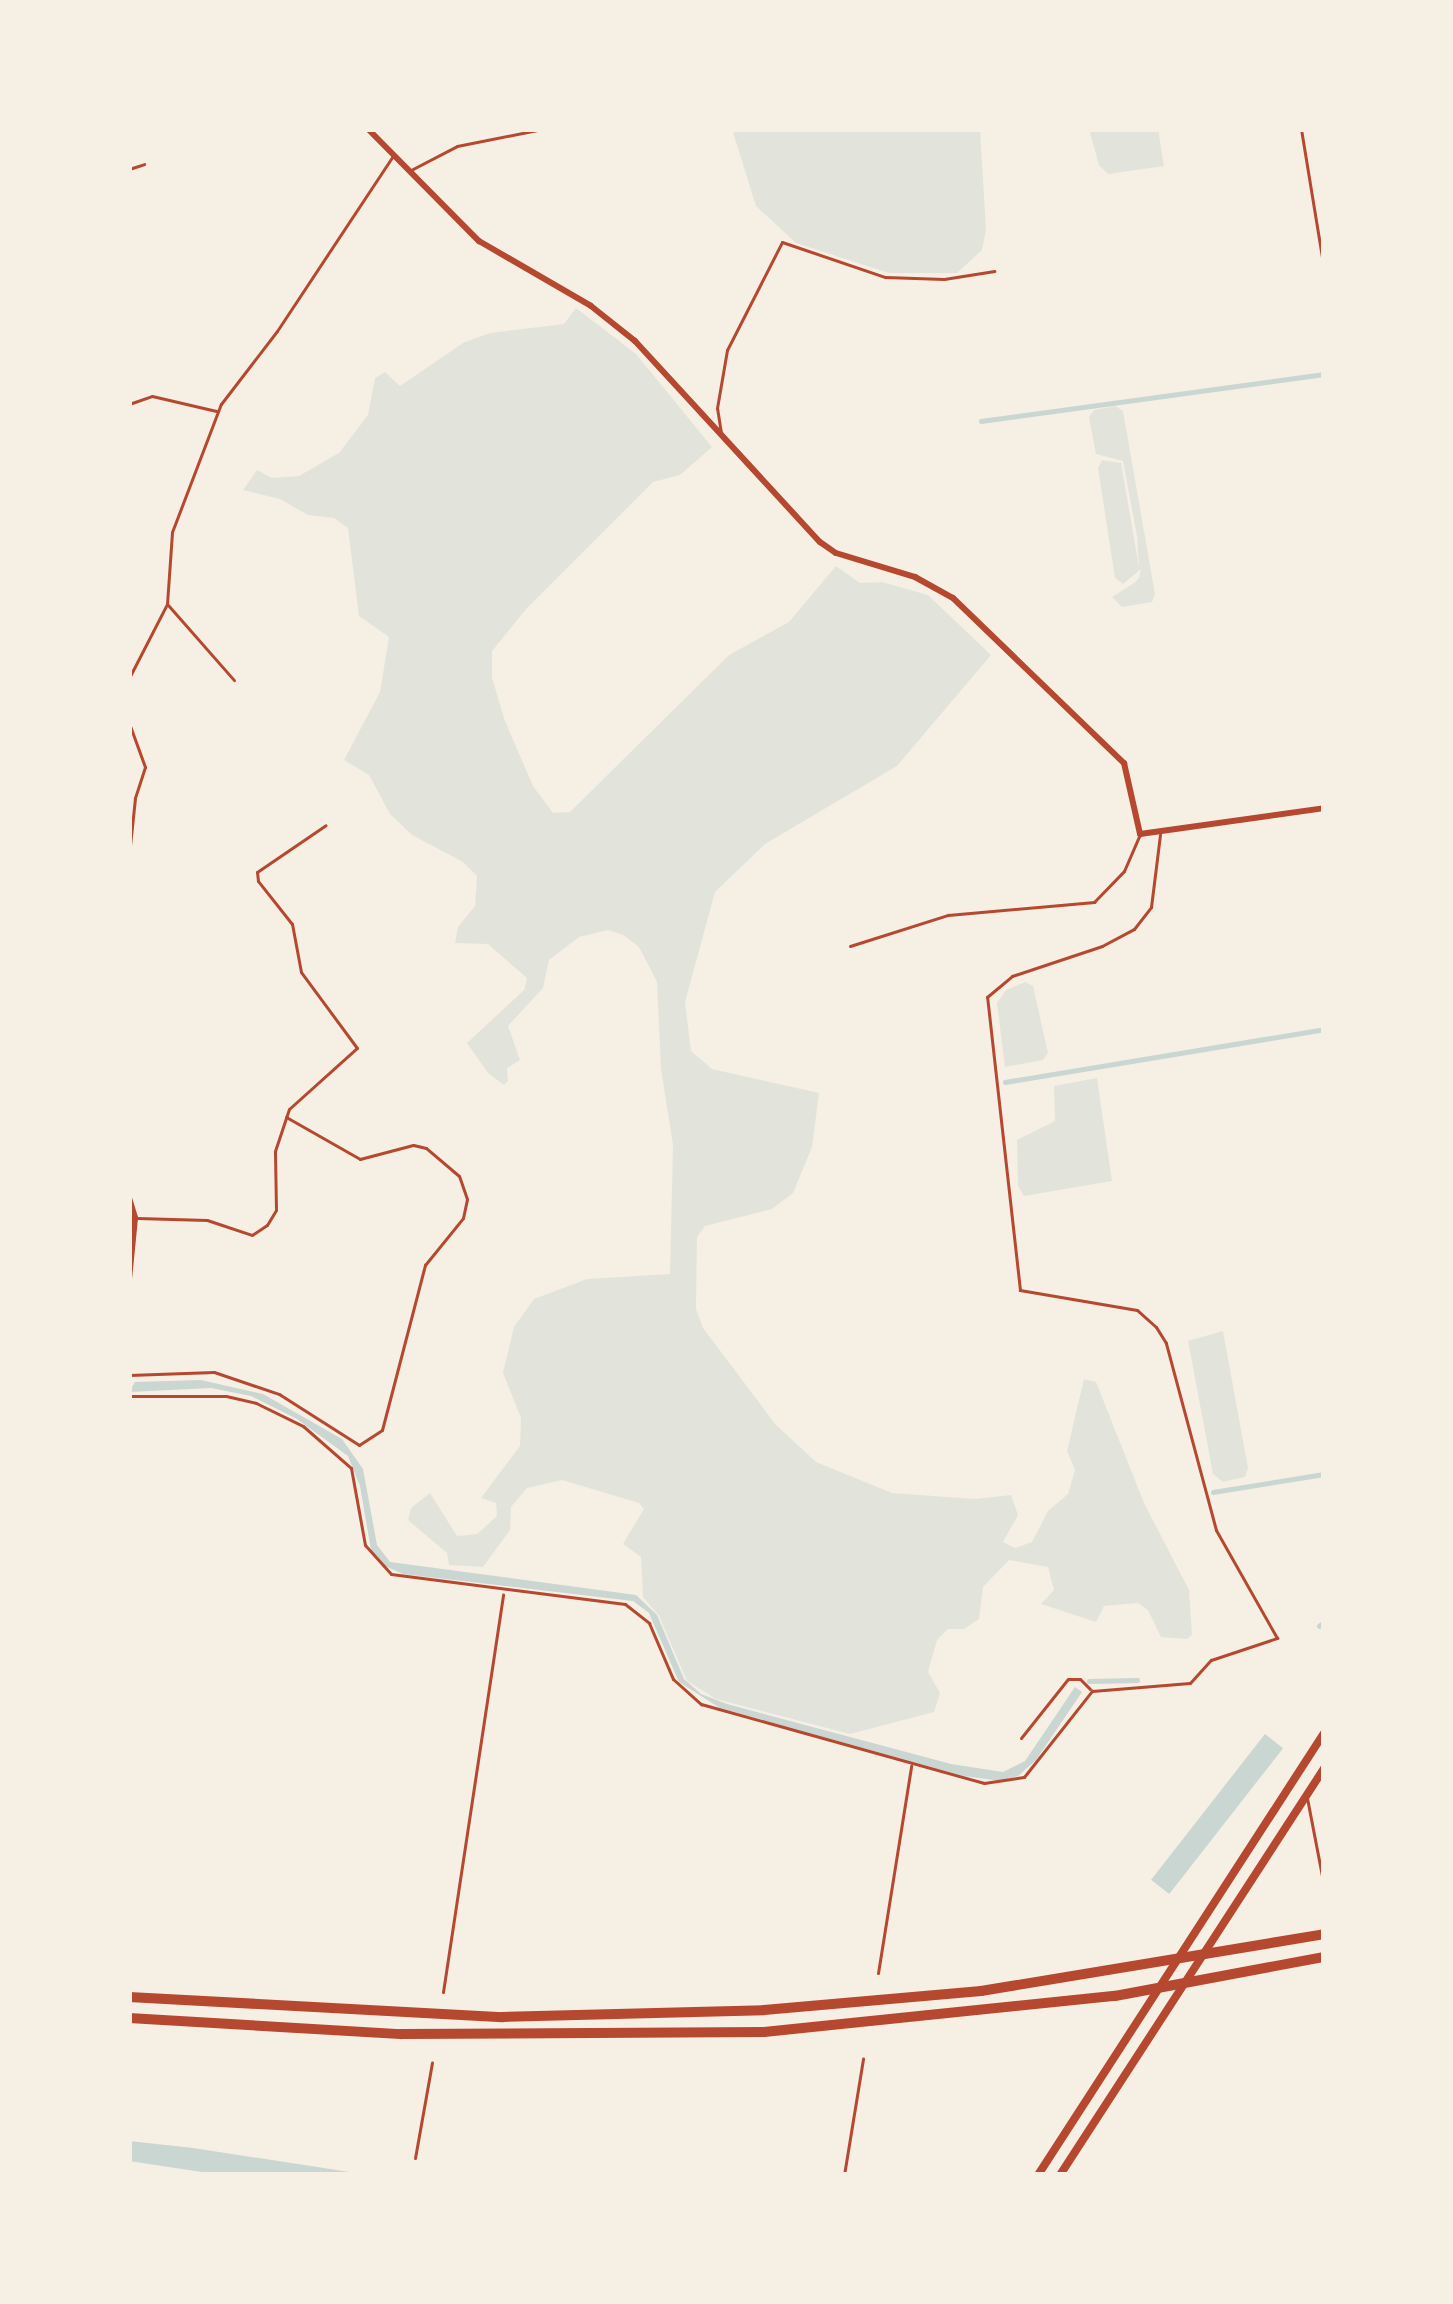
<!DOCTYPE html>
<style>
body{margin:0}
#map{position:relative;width:1453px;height:2304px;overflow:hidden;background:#f6efe4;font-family:"Varela Round",sans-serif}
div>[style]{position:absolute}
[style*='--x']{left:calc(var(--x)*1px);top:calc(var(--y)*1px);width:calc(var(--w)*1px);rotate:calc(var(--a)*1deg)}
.green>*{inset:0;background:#e2e4dc}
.water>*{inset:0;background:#c9d6d2;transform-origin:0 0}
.stream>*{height:4.5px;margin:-2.25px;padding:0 2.25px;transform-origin:2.25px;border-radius:2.25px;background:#c9d6d2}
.service>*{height:3px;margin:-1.5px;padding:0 1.5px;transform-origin:1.5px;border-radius:1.5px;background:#b5482f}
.minor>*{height:6px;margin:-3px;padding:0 3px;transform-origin:3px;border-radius:3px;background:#b5482f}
.secondary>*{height:8px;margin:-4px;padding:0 4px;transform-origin:4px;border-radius:4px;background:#b5482f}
.motorway>*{height:10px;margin:-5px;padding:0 5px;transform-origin:5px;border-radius:5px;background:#b5482f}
span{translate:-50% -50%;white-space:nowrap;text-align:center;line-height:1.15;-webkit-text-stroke:12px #f6efe4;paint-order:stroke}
.frame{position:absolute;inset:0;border:132px solid #f6efe4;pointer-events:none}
</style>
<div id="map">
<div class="green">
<div style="clip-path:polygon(732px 129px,980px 129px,986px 230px,982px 250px,957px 273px,889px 273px,796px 243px,756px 206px)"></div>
<div style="clip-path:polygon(1089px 129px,1158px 129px,1164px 166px,1108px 174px,1099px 165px)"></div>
<div style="clip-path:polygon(576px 308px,636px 354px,712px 447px,680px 475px,653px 482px,527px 608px,492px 651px,492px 678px,505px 721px,533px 786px,553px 813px,570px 812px,729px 655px,789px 622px,836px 566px,860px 583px,882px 582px,928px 595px,991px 655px,897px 766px,765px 844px,715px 892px,685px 1002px,691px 1051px,712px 1069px,819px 1093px,812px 1147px,793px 1193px,772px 1209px,705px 1226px,697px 1237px,696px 1309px,703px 1328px,776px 1425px,816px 1462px,892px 1493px,975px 1499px,1011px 1495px,1018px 1515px,1003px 1542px,1015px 1548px,1032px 1542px,1048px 1511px,1068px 1494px,1075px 1470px,1067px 1451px,1084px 1379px,1096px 1382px,1144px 1503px,1189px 1590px,1192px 1635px,1187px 1639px,1161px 1637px,1148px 1610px,1138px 1603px,1104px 1606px,1096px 1622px,1041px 1604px,1054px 1590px,1048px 1567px,1009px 1560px,983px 1587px,979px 1619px,964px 1629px,948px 1629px,937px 1640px,928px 1672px,940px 1693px,934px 1712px,850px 1734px,716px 1699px,687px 1681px,659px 1616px,643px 1597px,641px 1557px,623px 1544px,644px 1509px,639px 1503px,562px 1480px,527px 1488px,511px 1507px,510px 1530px,483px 1567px,449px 1565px,447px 1553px,408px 1520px,411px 1508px,430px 1493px,457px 1536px,477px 1534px,497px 1516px,496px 1503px,481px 1498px,520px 1446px,521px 1418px,503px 1373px,514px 1327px,534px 1299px,587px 1279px,670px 1274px,673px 1145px,661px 1069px,657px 982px,639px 947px,623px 935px,608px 930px,579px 937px,549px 960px,543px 988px,508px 1026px,520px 1060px,507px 1068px,508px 1081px,504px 1085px,488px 1073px,467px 1043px,524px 990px,527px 978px,488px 944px,455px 943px,458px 927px,475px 906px,477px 876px,463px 862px,412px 835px,390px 814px,369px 775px,344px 760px,380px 692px,389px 637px,359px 616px,348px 528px,334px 518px,308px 515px,280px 499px,243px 490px,257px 470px,272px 478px,299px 476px,339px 453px,368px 415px,375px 378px,385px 372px,400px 386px,463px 343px,490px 333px,564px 324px)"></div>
<div style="clip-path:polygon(1115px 406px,1123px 411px,1155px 594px,1152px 602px,1122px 607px,1112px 597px,1134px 583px,1139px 578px,1141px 569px,1123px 584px,1115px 578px,1098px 468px,1102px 460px,1121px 463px,1139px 567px,1137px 536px,1123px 461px,1096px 454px,1089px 417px,1094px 410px)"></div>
<div style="clip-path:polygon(1025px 982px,1033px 986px,1048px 1053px,1043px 1060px,1005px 1067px,997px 1003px,1006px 990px)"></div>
<div style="clip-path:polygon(1097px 1078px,1112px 1181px,1024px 1196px,1018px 1186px,1017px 1140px,1055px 1121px,1054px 1086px)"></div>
<div style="clip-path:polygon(1223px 1331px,1248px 1468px,1245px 1477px,1223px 1482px,1213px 1474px,1188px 1341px)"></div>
</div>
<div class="water">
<div style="clip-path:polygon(201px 1380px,263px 1394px,342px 1439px,363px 1469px,377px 1545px,390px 1562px,636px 1595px,657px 1615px,684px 1679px,701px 1694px,727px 1704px,951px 1764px,1003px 1772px,1025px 1761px,1075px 1687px,1082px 1692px,1036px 1760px,1018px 1776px,1001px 1781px,964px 1776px,720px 1708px,679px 1682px,649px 1613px,633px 1601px,403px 1574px,383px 1565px,371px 1550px,360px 1486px,348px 1456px,297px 1419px,251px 1396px,211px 1388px,129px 1392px,135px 1382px)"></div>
<div style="left:1265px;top:1734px;width:23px;height:185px;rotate:38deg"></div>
<div style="clip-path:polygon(129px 2141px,193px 2148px,369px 2175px,222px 2175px,129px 2161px)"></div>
</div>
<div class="stream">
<div style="--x:981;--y:421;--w:346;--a:-7.8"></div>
<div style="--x:1005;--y:1082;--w:323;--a:-9.4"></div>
<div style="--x:1213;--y:1492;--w:112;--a:-9.2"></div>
<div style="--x:1319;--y:1626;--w:6;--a:-39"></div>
<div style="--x:1089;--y:1681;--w:48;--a:-1.2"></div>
</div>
<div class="service">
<div style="--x:1301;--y:129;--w:143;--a:80.7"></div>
<div style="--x:129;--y:169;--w:16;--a:-18"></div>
<div style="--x:409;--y:171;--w:54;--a:-27.5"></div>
<div style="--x:457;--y:146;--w:87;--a:-11.3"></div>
<div style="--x:129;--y:404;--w:24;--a:-19"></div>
<div style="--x:152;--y:396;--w:66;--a:13.2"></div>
<div style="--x:721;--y:433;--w:25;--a:-99"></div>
<div style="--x:717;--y:408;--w:59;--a:-80.2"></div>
<div style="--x:727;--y:350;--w:121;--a:-63"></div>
<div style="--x:782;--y:242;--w:109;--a:18.8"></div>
<div style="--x:885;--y:277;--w:59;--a:1.9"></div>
<div style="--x:944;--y:279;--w:51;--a:-9.1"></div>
<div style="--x:168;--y:605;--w:100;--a:48.7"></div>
<div style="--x:129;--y:678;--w:83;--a:-62.8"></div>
<div style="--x:167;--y:604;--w:72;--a:-86"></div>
<div style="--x:172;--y:532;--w:137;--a:-69.1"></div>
<div style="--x:221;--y:404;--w:92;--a:-52.5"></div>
<div style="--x:277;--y:331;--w:209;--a:-56.5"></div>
<div style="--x:129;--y:723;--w:47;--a:70"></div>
<div style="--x:145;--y:767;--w:33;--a:108"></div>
<div style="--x:135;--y:798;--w:57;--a:96"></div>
<div style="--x:850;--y:946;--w:103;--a:-17.6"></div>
<div style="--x:948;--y:915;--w:147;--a:-5.1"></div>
<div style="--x:1094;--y:902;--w:43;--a:-45.9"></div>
<div style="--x:1124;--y:871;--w:40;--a:-66.6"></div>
<div style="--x:137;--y:1218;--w:70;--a:1.6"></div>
<div style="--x:207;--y:1220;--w:47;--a:18.4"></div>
<div style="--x:252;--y:1235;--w:18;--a:-34"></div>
<div style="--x:267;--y:1225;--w:17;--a:-59"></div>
<div style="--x:276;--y:1210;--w:59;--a:-91"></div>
<div style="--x:275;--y:1151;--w:44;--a:-71.6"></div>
<div style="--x:289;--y:1109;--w:91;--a:-41.9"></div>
<div style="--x:357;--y:1048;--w:94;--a:-126.4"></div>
<div style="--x:301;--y:972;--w:49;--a:-100.6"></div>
<div style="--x:292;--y:924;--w:55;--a:-128.3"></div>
<div style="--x:258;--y:881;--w:9;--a:-96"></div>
<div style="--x:257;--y:872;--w:83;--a:-34.3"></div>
<div style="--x:129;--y:1375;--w:85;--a:-2"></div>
<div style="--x:214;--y:1372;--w:69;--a:18.7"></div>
<div style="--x:279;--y:1394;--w:95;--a:32.5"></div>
<div style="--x:359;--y:1445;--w:27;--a:-33"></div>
<div style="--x:382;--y:1430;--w:171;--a:-75.4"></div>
<div style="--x:425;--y:1265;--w:60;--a:-51"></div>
<div style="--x:463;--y:1218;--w:19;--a:-78"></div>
<div style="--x:467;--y:1199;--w:24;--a:-109"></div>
<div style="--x:459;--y:1176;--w:43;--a:-139.7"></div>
<div style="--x:426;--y:1148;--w:13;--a:-167"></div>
<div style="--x:413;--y:1145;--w:55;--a:165.2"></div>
<div style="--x:360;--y:1159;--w:85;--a:-150.4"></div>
<div style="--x:129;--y:1396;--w:97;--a:0"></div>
<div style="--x:226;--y:1396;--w:31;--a:13"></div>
<div style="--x:256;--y:1403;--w:52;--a:26.1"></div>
<div style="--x:303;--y:1426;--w:64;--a:41.2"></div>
<div style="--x:351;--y:1468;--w:78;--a:79.7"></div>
<div style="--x:365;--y:1545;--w:39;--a:48"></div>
<div style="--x:391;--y:1574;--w:236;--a:7.3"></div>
<div style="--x:625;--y:1604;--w:31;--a:38"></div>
<div style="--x:649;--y:1623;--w:61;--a:66.8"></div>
<div style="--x:673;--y:1679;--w:38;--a:42"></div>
<div style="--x:701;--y:1704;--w:294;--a:15.6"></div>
<div style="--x:984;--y:1783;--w:40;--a:-8.5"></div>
<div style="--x:1024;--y:1777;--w:110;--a:-51.7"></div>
<div style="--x:1092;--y:1691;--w:98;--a:-4.7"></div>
<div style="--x:1190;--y:1683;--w:31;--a:-48"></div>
<div style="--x:1211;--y:1660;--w:70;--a:-18.4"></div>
<div style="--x:1277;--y:1638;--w:124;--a:-119.5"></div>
<div style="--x:1216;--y:1530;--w:194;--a:-105"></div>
<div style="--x:1166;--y:1343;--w:19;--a:-122"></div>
<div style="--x:1156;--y:1327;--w:25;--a:-138"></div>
<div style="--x:1137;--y:1310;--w:119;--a:-170.3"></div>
<div style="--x:1020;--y:1290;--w:295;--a:-96.4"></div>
<div style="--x:987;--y:997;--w:33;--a:-40"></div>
<div style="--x:1012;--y:976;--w:95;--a:-18.4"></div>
<div style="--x:1102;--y:946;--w:36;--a:-28"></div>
<div style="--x:1134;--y:929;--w:28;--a:-52"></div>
<div style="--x:1151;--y:907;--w:73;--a:-82.9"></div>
<div style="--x:1021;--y:1738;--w:75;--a:-51.5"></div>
<div style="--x:1068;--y:1679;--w:12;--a:0"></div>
<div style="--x:1080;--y:1679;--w:14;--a:45"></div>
<div style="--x:1307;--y:1798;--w:90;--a:79.1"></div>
<div style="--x:878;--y:1973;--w:210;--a:-80.9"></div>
<div style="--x:443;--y:1992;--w:402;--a:-81.4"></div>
<div style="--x:415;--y:2158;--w:97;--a:-79.9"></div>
<div style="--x:844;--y:2175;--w:118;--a:-80.7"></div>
</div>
<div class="minor">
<div style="--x:368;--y:129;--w:158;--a:45.3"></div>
<div style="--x:479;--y:241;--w:129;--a:30.1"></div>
<div style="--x:591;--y:306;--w:56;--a:38.5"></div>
<div style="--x:635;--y:341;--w:273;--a:47.4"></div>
<div style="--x:820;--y:542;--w:19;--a:35"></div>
<div style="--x:836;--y:553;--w:83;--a:16.9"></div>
<div style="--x:915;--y:577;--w:43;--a:28.9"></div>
<div style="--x:953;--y:598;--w:238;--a:44"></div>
<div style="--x:1124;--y:763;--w:73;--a:77.3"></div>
<div style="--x:1140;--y:834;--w:186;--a:-8"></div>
<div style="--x:129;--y:1198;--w:21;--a:73"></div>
<div style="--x:135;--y:1218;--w:61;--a:95.6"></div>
</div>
<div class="secondary">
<div style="--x:1038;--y:2175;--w:526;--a:-57.09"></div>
<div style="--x:1060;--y:2175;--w:485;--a:-57"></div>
</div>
<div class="motorway">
<div style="--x:129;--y:1997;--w:374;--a:3.1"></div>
<div style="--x:502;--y:2017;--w:262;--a:-1.5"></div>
<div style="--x:764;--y:2010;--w:218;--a:-5"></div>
<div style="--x:981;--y:1991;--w:348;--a:-9.4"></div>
<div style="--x:129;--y:2018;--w:272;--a:3.4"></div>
<div style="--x:401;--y:2034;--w:363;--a:-0.3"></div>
<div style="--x:764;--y:2032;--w:353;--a:-5.9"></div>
<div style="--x:1115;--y:1996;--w:213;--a:-10.6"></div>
</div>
<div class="frame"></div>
</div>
